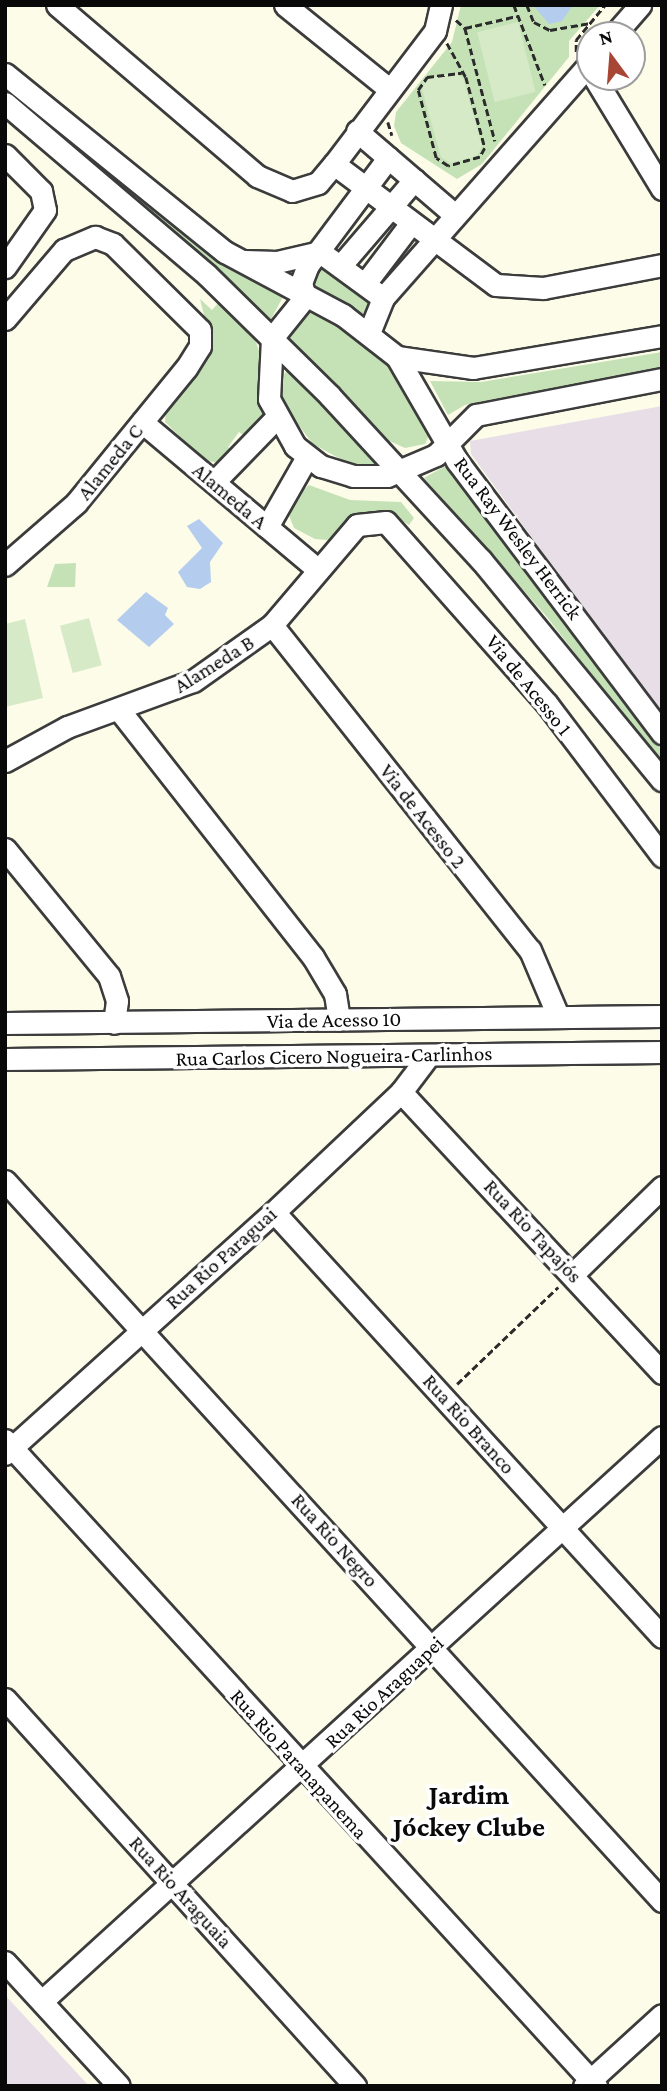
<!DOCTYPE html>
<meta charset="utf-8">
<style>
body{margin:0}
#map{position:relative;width:667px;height:2091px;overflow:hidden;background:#fcfce9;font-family:"Crimson Pro",serif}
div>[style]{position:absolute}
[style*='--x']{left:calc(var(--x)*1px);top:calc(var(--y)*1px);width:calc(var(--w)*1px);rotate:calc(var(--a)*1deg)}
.industrial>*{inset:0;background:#e8dee7}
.green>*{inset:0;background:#c5e2b7}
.pitch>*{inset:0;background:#d7eac8;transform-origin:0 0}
.water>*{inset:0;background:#b4cced}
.path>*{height:2.5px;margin-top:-1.25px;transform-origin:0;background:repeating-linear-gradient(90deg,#2b2b2b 0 7px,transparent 0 10.5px)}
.roads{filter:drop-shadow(2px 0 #3c3c3c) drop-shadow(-2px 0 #3c3c3c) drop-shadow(0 2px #3c3c3c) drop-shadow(0 -2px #3c3c3c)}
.minor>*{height:21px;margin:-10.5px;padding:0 10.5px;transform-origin:10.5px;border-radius:10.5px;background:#fff}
span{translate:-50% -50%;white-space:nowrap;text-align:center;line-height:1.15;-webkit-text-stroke:7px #fff;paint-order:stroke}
.street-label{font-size:21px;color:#090909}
.district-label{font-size:28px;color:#090909;font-weight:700}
.frame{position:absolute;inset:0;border:7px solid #090909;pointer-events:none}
.north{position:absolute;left:576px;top:21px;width:70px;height:70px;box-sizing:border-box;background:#fff;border:2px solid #9d9d9d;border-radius:50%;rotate:344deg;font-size:19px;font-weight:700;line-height:28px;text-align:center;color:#090909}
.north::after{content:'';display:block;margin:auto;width:24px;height:32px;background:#a74634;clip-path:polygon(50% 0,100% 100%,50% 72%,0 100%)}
</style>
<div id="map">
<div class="industrial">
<div style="clip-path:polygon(662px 406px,662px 716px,471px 454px,470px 441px)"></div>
<div style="clip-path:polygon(5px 1995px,89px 2086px,5px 2086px)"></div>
</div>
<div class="green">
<div style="clip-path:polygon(461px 5px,600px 5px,569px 41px,569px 57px,482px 164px,457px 179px,401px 143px,394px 126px,396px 112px,452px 42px)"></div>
<div style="clip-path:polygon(5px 86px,230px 265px,284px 295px,270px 321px)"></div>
<div style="clip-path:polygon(313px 267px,329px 268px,371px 299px,368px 316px,312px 290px,308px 272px)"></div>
<div style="clip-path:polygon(200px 299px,212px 310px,220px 301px,253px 334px,259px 351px,266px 415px,249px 439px,239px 432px,228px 447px,237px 453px,222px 464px,204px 460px,165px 422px,166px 406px,207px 327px)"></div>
<div style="clip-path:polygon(303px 312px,317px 312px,347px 331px,398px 373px,431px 431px,425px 444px,405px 448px,385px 439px,291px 341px,289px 332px)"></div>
<div style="clip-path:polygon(662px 352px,662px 367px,465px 405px,448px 415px,430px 381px,481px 382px)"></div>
<div style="clip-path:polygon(287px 370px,295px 372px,381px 466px,357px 468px,313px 444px,283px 405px,279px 382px)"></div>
<div style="clip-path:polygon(447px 465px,628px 703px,662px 751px,662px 766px,547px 617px,424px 478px)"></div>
<div style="clip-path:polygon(309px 485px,350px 500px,401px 502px,414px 518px,409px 525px,391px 514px,364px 513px,327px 540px,315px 539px,294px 528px,288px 513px,288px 504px)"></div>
<div style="clip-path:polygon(76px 563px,75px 587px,47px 587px,55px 564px)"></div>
</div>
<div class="pitch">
<div style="left:518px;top:22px;width:72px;height:42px;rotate:76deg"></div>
<div style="clip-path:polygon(454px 72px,463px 78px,482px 146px,477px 156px,450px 163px,441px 157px,422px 89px,427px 79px)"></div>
<div style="left:89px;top:618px;width:49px;height:30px;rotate:75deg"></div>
<div style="clip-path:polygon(25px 619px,43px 698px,5px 707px,5px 624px)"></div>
</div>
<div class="water">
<div style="clip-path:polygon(533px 5px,573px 5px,562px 21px,549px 24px)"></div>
<div style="clip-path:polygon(199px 519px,223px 543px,210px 562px,211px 582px,200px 589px,187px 587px,178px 572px,202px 548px,187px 526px)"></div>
<div style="clip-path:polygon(146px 592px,168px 608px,165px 615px,174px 624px,149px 647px,117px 620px)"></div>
</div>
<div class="path">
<div style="--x:514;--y:5;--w:86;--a:68.8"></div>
<div style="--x:527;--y:5;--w:18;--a:68"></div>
<div style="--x:534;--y:22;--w:18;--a:27"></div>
<div style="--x:550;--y:30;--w:41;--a:-9.9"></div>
<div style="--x:456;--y:20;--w:12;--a:42"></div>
<div style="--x:465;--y:28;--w:117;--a:75.1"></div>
<div style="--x:465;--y:28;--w:53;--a:-13"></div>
<div style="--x:447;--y:43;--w:39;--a:61"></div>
<div style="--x:466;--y:77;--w:73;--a:75"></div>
<div style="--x:485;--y:148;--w:10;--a:119"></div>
<div style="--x:480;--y:157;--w:33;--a:164"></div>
<div style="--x:448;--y:166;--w:14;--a:-146"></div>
<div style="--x:436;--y:158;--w:70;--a:-104.8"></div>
<div style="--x:418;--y:90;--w:16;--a:-55"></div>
<div style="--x:427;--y:77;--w:35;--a:-7"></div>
<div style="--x:576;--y:52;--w:12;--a:-90"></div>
<div style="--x:576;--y:40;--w:45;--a:-50.4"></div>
<div style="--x:388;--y:122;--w:14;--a:73"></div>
<div style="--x:457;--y:1384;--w:140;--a:-43.8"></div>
</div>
<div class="roads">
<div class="minor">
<div style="--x:57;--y:5;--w:263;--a:40.5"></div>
<div style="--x:257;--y:176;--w:38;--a:23"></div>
<div style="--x:292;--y:191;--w:27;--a:-17"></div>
<div style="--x:318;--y:183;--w:25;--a:-50"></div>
<div style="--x:334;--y:164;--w:167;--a:-52.8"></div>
<div style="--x:435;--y:31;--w:27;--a:-77"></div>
<div style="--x:285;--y:5;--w:134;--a:38.9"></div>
<div style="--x:614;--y:35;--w:40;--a:-49"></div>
<div style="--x:5;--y:74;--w:283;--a:39"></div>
<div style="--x:225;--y:252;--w:134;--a:28.1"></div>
<div style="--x:343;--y:315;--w:68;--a:37.9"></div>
<div style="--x:397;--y:357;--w:120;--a:60"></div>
<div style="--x:457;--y:461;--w:341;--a:53"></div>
<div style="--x:594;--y:77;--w:131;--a:58.7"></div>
<div style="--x:5;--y:103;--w:265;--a:40.4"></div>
<div style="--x:207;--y:275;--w:173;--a:44.5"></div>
<div style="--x:330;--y:396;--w:223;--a:47.4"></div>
<div style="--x:481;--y:560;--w:285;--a:50.6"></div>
<div style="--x:357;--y:131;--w:129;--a:40.6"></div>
<div style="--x:5;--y:155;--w:51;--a:45"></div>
<div style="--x:41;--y:191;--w:19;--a:78"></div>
<div style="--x:45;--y:210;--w:70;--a:125.1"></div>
<div style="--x:334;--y:164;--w:202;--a:36.8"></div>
<div style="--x:496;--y:285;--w:47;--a:3.7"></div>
<div style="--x:543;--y:288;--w:121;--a:-10.9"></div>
<div style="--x:245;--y:261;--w:32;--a:2"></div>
<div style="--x:277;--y:262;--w:44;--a:-13.1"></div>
<div style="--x:320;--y:252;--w:78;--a:36.1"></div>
<div style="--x:342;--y:264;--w:111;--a:-49.4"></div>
<div style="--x:367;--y:281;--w:73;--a:-52.8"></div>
<div style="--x:305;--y:297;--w:53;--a:128.8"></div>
<div style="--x:272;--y:338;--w:61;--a:92.8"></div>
<div style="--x:269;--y:399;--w:54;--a:61"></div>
<div style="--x:295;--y:446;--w:33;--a:38"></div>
<div style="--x:321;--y:466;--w:34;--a:17"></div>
<div style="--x:353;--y:476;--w:34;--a:0"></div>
<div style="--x:387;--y:476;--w:53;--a:-23.2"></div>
<div style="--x:436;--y:455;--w:57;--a:-45"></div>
<div style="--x:476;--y:415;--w:189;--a:-11"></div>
<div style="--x:305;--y:297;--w:15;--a:-106"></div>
<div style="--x:301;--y:283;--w:19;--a:-69"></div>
<div style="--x:308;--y:265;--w:134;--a:-53.2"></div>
<div style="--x:5;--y:319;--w:91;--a:-49.5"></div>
<div style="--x:64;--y:250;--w:34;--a:-23"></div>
<div style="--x:95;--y:237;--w:19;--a:21"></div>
<div style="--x:113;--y:244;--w:122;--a:44.7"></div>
<div style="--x:200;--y:330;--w:16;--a:90"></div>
<div style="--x:200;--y:346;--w:26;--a:122"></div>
<div style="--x:186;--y:368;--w:174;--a:129.2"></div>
<div style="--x:76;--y:503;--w:94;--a:138.9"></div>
<div style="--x:369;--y:333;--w:38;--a:-68"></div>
<div style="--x:383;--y:298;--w:313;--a:-48.6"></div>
<div style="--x:397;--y:357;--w:77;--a:8.2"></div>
<div style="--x:473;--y:368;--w:192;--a:-9.6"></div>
<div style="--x:142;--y:422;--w:229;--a:40"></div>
<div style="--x:214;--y:482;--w:89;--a:-45.9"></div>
<div style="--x:267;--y:527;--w:81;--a:-60.3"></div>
<div style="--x:272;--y:625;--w:415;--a:51.6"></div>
<div style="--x:530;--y:950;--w:72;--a:67"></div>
<div style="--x:120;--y:711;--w:313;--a:51.9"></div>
<div style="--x:313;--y:957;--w:43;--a:59.3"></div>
<div style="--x:335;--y:994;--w:26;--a:81"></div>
<div style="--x:5;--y:761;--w:71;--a:-28.7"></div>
<div style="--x:67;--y:727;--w:134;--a:-20.1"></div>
<div style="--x:193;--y:681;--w:97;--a:-35.3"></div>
<div style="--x:272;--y:625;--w:131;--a:-49.6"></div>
<div style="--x:357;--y:525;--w:29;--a:-6"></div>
<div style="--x:386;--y:522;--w:243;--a:48.5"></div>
<div style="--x:547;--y:704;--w:191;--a:52.9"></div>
<div style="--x:5;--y:849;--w:164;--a:50.7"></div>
<div style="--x:109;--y:976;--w:26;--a:72"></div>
<div style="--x:117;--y:1001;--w:22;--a:98"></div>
<div style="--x:5;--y:1023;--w:657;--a:-0.61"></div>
<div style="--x:5;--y:1059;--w:657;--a:-0.61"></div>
<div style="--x:401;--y:1092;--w:384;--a:47.1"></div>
<div style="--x:5;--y:1181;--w:975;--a:47.62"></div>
<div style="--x:274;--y:1212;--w:575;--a:47.61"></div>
<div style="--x:574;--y:1273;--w:123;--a:-44.3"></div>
<div style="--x:5;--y:1440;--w:876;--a:47.55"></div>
<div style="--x:5;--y:1454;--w:362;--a:-42"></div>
<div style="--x:274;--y:1212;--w:175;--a:-43.4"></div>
<div style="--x:401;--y:1092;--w:46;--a:-52.9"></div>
<div style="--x:5;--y:1699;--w:522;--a:47.87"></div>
<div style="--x:5;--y:1962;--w:168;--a:47.4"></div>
<div style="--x:42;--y:2001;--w:838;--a:-42.29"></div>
<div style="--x:584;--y:2086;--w:105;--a:-42.3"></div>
</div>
</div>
<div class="street-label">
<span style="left:110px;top:462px;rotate:-51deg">Alameda C</span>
<span style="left:230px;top:496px;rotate:40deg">Alameda A</span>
<span style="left:518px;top:538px;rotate:53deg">Rua Ray Wesley Herrick</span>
<span style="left:214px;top:664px;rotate:-32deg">Alameda B</span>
<span style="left:529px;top:685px;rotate:51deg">Via de Acesso 1</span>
<span style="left:423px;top:816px;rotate:52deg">Via de Acesso 2</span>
<span style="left:334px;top:1020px;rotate:-1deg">Via de Acesso 10</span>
<span style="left:334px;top:1056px;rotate:-1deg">Rua Carlos Cicero Nogueira-Carlinhos</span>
<span style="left:533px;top:1231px;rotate:47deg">Rua Rio Tapajós</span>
<span style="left:221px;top:1258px;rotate:-42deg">Rua Rio Paraguai</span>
<span style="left:469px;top:1424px;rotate:48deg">Rua Rio Branco</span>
<span style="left:335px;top:1540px;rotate:48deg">Rua Rio Negro</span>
<span style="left:384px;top:1692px;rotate:-43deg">Rua Rio Araguapei</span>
<span style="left:299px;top:1764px;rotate:48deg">Rua Rio Paranapanema</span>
<span style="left:181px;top:1892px;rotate:48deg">Rua Rio Araguaia</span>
</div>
<div class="district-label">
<span style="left:469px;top:1811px">Jardim<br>Jóckey Clube</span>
</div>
<div class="frame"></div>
<div class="north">N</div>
</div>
